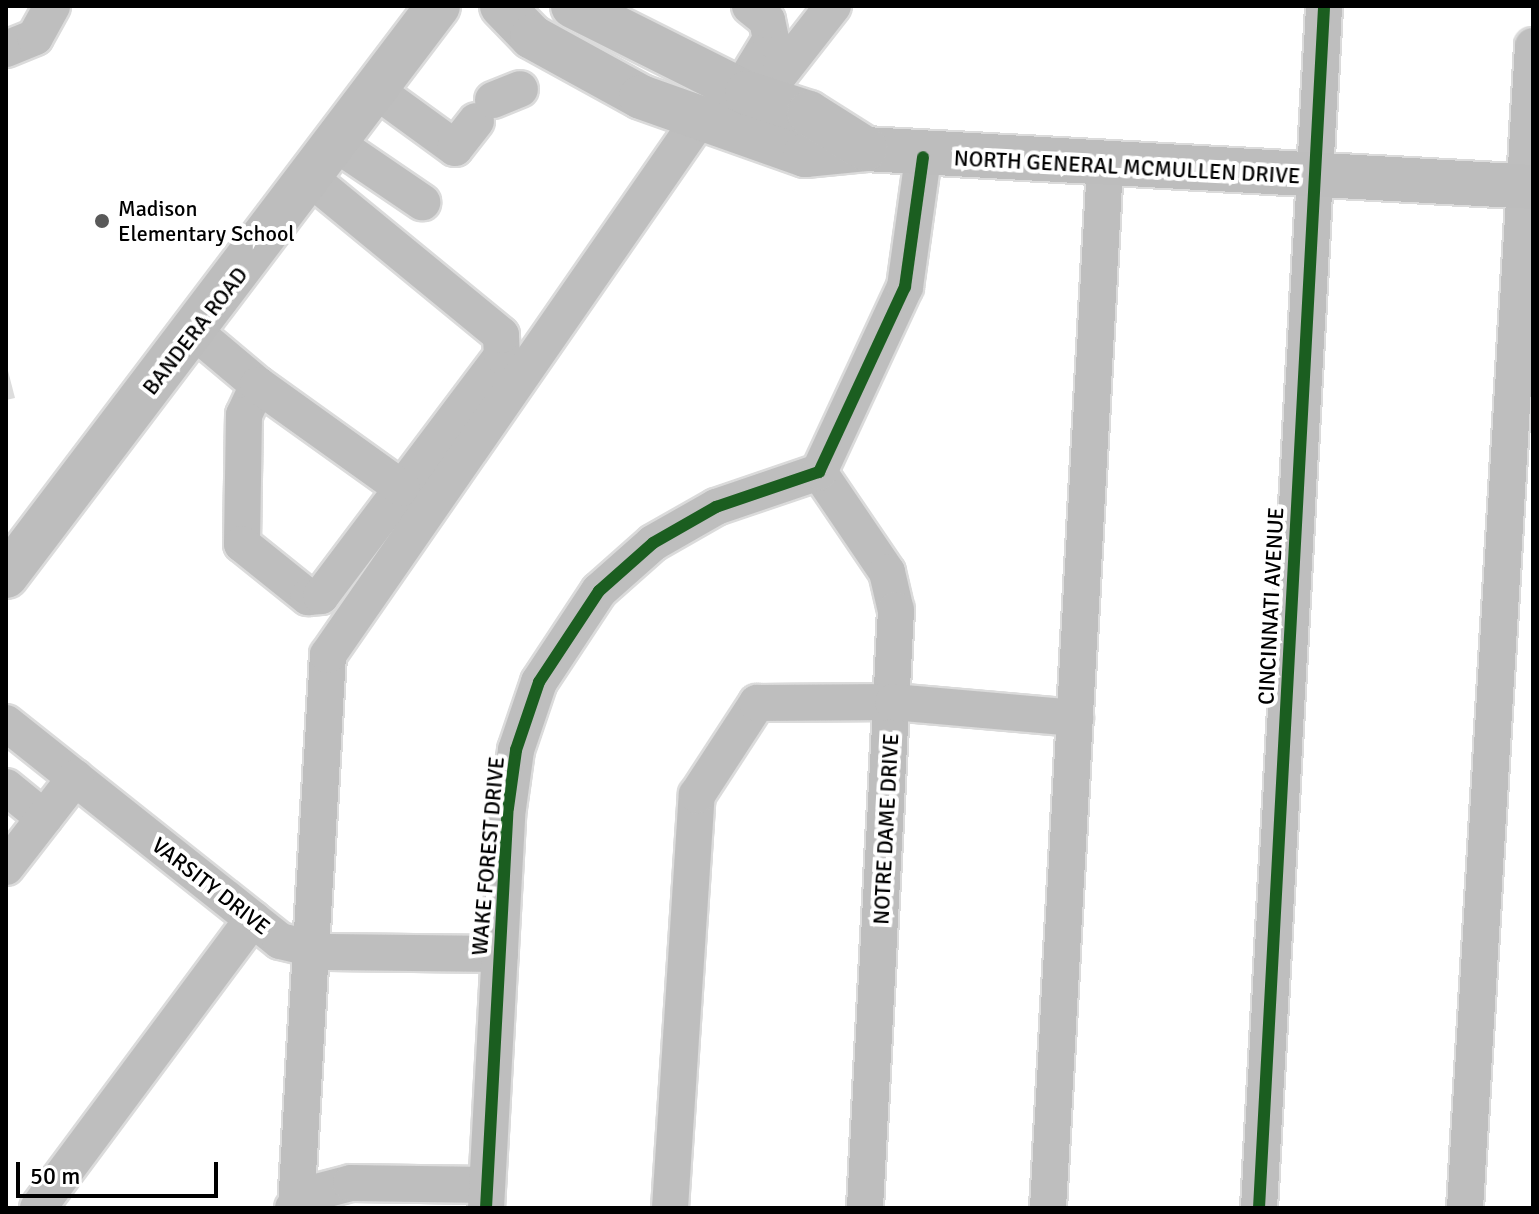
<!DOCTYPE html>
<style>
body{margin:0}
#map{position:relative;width:1539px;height:1214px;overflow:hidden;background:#fff;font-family:Signika,sans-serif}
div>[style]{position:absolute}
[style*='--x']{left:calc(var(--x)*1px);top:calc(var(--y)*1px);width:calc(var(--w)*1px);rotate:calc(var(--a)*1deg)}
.building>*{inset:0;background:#ddd}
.roads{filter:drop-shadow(2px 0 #dbdbdb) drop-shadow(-2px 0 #dbdbdb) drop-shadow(0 2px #dbdbdb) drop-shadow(0 -2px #dbdbdb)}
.minor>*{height:36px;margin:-18px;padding:0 18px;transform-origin:18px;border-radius:18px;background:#bebebe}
.major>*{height:44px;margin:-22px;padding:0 22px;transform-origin:22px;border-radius:22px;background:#bdbdbd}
.cycleway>*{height:12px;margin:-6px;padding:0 6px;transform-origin:6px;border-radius:6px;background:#1b5e20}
.dots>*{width:22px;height:22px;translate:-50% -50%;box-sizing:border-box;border:4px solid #fff;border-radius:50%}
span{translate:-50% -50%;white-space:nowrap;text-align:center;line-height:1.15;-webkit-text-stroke:8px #fff;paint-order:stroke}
.street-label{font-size:22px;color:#000}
.poi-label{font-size:22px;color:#000}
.left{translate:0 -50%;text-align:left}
.frame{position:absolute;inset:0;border:8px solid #000;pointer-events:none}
.scale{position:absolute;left:16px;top:1162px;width:202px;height:36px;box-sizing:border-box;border:4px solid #000;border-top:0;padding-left:10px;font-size:24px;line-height:28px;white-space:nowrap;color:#000;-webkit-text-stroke:6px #fff;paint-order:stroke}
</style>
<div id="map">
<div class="building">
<div style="clip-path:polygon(6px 363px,15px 398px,6px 400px)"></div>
</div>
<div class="roads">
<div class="minor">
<div style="--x:6;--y:49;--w:31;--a:-22"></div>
<div style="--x:35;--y:37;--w:35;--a:-61"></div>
<div style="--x:743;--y:85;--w:54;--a:-58.7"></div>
<div style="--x:771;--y:39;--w:19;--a:-102"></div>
<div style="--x:767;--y:20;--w:22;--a:-141"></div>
<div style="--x:378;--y:92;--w:95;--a:36"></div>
<div style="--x:455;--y:148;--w:34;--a:-52"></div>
<div style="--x:761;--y:98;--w:117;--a:-52"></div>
<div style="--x:493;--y:100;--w:29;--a:-22"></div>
<div style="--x:338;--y:145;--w:102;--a:34.2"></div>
<div style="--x:195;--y:332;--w:82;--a:40.1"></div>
<div style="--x:258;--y:385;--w:33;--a:115"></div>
<div style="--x:244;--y:415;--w:129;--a:90.9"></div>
<div style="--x:242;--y:544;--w:85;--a:38.8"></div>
<div style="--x:308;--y:597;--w:13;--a:-4"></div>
<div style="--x:321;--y:596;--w:301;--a:-53"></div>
<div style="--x:502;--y:356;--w:21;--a:-93"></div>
<div style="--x:501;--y:335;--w:246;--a:-140.6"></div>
<div style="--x:258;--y:385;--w:177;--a:35.6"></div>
<div style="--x:819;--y:472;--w:121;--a:55.8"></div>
<div style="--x:887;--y:572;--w:39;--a:77"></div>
<div style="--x:896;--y:610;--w:599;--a:92.97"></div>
<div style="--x:6;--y:723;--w:350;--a:38.5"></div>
<div style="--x:280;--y:941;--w:48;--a:13.2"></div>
<div style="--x:327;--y:952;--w:173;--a:0.7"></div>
<div style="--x:6;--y:787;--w:49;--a:39.2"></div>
<div style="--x:6;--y:867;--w:113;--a:-52.2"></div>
<div style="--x:38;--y:1208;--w:360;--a:-53.4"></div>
<div style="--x:293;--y:1208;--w:21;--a:-41"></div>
<div style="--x:309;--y:1194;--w:43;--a:-14.7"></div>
<div style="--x:351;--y:1183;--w:136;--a:0.8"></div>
<div style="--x:296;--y:1208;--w:554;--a:-86.69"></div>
<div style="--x:328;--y:655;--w:650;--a:-55.28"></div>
<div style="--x:486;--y:1208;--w:401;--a:-86.9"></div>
<div style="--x:508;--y:808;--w:59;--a:-82.1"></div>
<div style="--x:516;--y:750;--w:72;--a:-71.3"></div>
<div style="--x:539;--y:682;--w:109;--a:-56.6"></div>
<div style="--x:599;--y:591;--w:72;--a:-41.6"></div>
<div style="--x:653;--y:543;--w:73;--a:-29.7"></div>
<div style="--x:716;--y:507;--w:109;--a:-18.8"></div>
<div style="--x:819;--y:472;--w:204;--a:-65.1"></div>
<div style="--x:905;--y:287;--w:131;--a:-82.1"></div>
<div style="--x:670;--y:1208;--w:414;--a:-86.3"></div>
<div style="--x:697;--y:795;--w:110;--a:-56.9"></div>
<div style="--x:757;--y:703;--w:136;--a:-0.4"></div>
<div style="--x:893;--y:702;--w:183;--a:5"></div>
<div style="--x:1048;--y:1208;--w:1046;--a:-86.87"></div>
<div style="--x:1259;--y:1208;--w:1204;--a:-86.9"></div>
<div style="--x:1465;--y:1208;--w:1164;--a:-86.65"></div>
</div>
<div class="major">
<div style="--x:502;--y:6;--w:43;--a:45.9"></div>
<div style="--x:532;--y:37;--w:124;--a:28.8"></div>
<div style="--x:641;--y:97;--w:174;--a:19.5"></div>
<div style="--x:805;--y:155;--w:61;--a:-5.6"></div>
<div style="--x:866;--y:149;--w:668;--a:3.26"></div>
<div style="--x:573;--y:6;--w:195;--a:26.6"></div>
<div style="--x:747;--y:93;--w:65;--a:17.9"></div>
<div style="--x:809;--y:113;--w:67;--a:32.3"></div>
<div style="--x:6;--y:576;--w:715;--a:-52.84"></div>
</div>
</div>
<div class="cycleway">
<div style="--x:486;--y:1208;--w:401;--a:-86.9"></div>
<div style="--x:508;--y:808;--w:59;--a:-82.1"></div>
<div style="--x:516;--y:750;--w:72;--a:-71.3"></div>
<div style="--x:539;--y:682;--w:109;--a:-56.6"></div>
<div style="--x:599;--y:591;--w:72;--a:-41.6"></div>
<div style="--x:653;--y:543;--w:73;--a:-29.7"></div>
<div style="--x:716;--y:507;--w:109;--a:-18.8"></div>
<div style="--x:819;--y:472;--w:204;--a:-65.1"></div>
<div style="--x:905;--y:287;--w:131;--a:-82.1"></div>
<div style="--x:1259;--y:1208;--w:1204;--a:-86.9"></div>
</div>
<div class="dots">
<div style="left:102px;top:221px;background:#595959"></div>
</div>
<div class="street-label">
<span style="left:1127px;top:167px;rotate:3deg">NORTH GENERAL MCMULLEN DRIVE</span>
<span style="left:195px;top:331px;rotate:-52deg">BANDERA ROAD</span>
<span style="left:1271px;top:606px;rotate:-87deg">CINCINNATI AVENUE</span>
<span style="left:886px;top:829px;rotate:-87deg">NOTRE DAME DRIVE</span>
<span style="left:488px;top:856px;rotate:-85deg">WAKE FOREST DRIVE</span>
<span style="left:211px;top:886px;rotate:38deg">VARSITY DRIVE</span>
</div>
<div class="poi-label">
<span class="left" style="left:118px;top:221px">Madison<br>Elementary School</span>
</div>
<div class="frame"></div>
<div class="scale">50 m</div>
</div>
